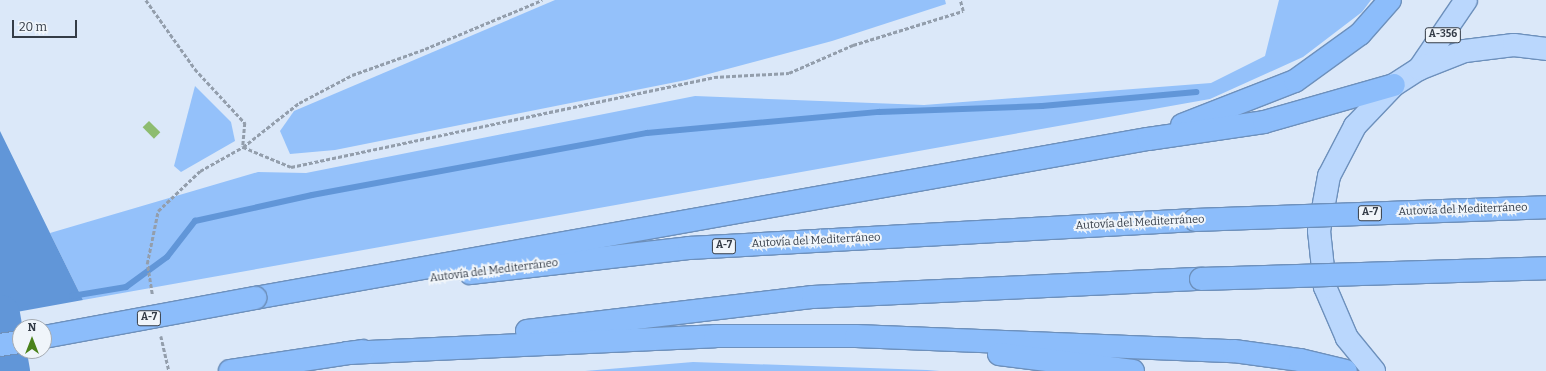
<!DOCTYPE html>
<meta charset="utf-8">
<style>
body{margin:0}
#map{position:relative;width:1546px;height:371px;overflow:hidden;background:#dbe8f9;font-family:Bitter,serif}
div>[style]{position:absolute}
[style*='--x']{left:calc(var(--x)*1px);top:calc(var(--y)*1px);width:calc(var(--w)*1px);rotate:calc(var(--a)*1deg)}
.green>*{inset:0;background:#94c1fa}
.water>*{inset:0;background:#6196d8}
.stream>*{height:6px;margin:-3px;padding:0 3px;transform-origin:3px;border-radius:3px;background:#6196d8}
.river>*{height:39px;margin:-19.5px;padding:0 19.5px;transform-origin:19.5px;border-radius:19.5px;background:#6196d8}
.building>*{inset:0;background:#8dbc70;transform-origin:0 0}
.path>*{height:2.5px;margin-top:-1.25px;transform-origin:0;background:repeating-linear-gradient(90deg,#939eac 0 4px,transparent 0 6px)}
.roads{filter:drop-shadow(1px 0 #6d90bc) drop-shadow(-1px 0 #6d90bc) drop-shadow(0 1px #6d90bc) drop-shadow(0 -1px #6d90bc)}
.primary>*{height:22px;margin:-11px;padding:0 11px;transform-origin:11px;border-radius:11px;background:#bad7fd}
.motorway>*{height:22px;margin:-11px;padding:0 11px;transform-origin:11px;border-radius:11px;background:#8cbdfb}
.bridges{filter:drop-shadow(1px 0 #6d90bc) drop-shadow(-1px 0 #6d90bc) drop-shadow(0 1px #6d90bc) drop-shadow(0 -1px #6d90bc)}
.motorway-bridge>*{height:22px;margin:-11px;padding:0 11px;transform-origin:11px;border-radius:11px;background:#8cbdfb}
span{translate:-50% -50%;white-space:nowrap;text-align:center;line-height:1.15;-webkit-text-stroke:4px #f0f5fa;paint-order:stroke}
.shield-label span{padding:1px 3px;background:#f0f5fa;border:1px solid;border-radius:3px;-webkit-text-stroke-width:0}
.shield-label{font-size:10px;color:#343c47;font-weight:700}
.street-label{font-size:11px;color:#343c47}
.north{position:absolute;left:12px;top:319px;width:40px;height:40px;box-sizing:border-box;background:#f0f5fa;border:1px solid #a5abb2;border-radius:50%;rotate:0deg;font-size:11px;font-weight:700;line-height:16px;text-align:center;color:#343c47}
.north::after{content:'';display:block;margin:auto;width:14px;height:18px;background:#4a821a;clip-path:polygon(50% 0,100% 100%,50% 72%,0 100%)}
.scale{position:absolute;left:12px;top:20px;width:65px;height:18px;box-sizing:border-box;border:2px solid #343c47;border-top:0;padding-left:5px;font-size:12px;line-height:14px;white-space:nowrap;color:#343c47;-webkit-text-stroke:3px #f0f5fa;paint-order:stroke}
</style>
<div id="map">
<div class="green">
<div style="clip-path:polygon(555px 0,945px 0,946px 4px,832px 41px,686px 80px,335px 150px,290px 154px,280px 131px,294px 111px)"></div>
<div style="clip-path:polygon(1279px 0,1371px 0,1362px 12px,1303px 57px,1210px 99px,83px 300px,50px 233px,258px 172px,306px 173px,695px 96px,924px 105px,1211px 83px,1265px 56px)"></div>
<div style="clip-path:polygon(195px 86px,231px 122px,235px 141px,181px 172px,174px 166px)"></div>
<div style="clip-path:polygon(693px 362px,927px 370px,940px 371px,585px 371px)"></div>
</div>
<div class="water">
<div style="clip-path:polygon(0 131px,50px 233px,83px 300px,0 315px)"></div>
</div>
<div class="stream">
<div style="--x:72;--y:296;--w:55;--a:-9.5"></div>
<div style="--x:126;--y:287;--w:51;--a:-36.2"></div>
<div style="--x:167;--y:257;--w:46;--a:-52.1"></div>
<div style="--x:195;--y:221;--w:120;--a:-12.5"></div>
<div style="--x:312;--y:195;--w:341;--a:-10.5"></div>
<div style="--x:647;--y:133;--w:233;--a:-5.2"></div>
<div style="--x:879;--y:112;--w:163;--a:-2.1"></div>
<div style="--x:1042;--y:106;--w:155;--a:-5.2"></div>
</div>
<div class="river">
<div style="--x:0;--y:314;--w:58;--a:80"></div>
</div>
<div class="building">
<div style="left:149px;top:121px;width:16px;height:9px;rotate:45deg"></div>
</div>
<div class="path">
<div style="--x:146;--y:0;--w:85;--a:54.6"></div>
<div style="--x:195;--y:69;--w:74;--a:47.2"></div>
<div style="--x:245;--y:123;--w:23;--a:95"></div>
<div style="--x:243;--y:147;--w:52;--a:22.6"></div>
<div style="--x:291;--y:167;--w:432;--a:-12"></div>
<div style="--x:714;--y:77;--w:75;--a:-3.1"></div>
<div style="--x:789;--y:73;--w:70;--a:-23.6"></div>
<div style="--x:853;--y:45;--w:115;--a:-17.2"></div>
<div style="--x:963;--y:11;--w:11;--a:-105"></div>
<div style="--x:152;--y:294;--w:30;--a:-99"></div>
<div style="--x:147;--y:264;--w:54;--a:-78.3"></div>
<div style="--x:158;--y:211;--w:58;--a:-43.6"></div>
<div style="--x:200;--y:171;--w:49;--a:-29.2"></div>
<div style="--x:243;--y:147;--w:71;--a:-38.2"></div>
<div style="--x:299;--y:103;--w:60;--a:-27.8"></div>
<div style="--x:352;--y:75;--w:77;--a:-19.6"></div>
<div style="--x:425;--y:49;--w:127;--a:-22.7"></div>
<div style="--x:161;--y:336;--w:36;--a:77"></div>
</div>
<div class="roads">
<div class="primary">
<div style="--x:1419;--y:69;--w:83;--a:-55.7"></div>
<div style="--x:1374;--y:371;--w:43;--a:-129.3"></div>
<div style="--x:1347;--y:338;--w:56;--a:-113.3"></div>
<div style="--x:1325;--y:287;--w:56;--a:-96.1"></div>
<div style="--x:1319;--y:231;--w:56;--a:-79.7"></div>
<div style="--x:1329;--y:176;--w:56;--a:-62.5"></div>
<div style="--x:1355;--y:126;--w:57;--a:-46.4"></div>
<div style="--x:1394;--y:85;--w:30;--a:-33"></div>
<div style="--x:1419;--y:69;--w:49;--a:-21.4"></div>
<div style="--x:1465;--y:51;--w:49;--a:-7"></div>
<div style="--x:1514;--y:45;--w:32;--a:7"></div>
</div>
<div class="motorway">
<div style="--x:1182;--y:125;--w:121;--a:-21.3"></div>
<div style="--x:1295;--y:81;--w:80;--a:-35.9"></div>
<div style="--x:1360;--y:34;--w:45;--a:-48.6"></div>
<div style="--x:470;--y:273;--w:220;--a:-6.5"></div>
<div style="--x:689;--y:248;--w:507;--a:-3.17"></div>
<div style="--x:255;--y:298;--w:907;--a:-10.1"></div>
<div style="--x:1148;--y:139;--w:117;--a:-8.3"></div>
<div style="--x:1264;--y:122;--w:135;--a:-15.9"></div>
<div style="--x:527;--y:331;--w:288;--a:-6.8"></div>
<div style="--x:813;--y:297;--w:388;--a:-2.7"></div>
<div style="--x:0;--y:345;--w:20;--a:-9"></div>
<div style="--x:347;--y:353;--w:368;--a:-2.6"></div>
<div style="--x:715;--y:336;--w:141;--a:0"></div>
<div style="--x:856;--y:336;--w:378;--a:2.3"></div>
<div style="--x:1234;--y:351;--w:67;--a:7.8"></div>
<div style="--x:1300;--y:360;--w:47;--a:13.4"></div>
<div style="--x:999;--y:354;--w:135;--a:7.2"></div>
<div style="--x:230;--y:371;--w:134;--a:-8.6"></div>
</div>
</div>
<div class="bridges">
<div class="motorway-bridge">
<div style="--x:1195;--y:220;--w:351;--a:-2.1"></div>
<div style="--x:1201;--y:279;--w:345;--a:-1.8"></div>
<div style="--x:44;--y:337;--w:215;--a:-10.5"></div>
</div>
</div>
<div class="shield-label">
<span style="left:1443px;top:35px">A-356</span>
<span style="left:1370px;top:213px">A-7</span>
<span style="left:724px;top:246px">A-7</span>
<span style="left:149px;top:318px">A-7</span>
</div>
<div class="street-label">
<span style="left:1463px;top:210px;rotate:-2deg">Autovía del Mediterráneo</span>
<span style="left:1140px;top:223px;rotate:-3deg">Autovía del Mediterráneo</span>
<span style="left:816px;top:241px;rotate:-3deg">Autovía del Mediterráneo</span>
<span style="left:494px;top:271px;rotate:-7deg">Autovía del Mediterráneo</span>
</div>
<div class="north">N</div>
<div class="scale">20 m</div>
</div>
